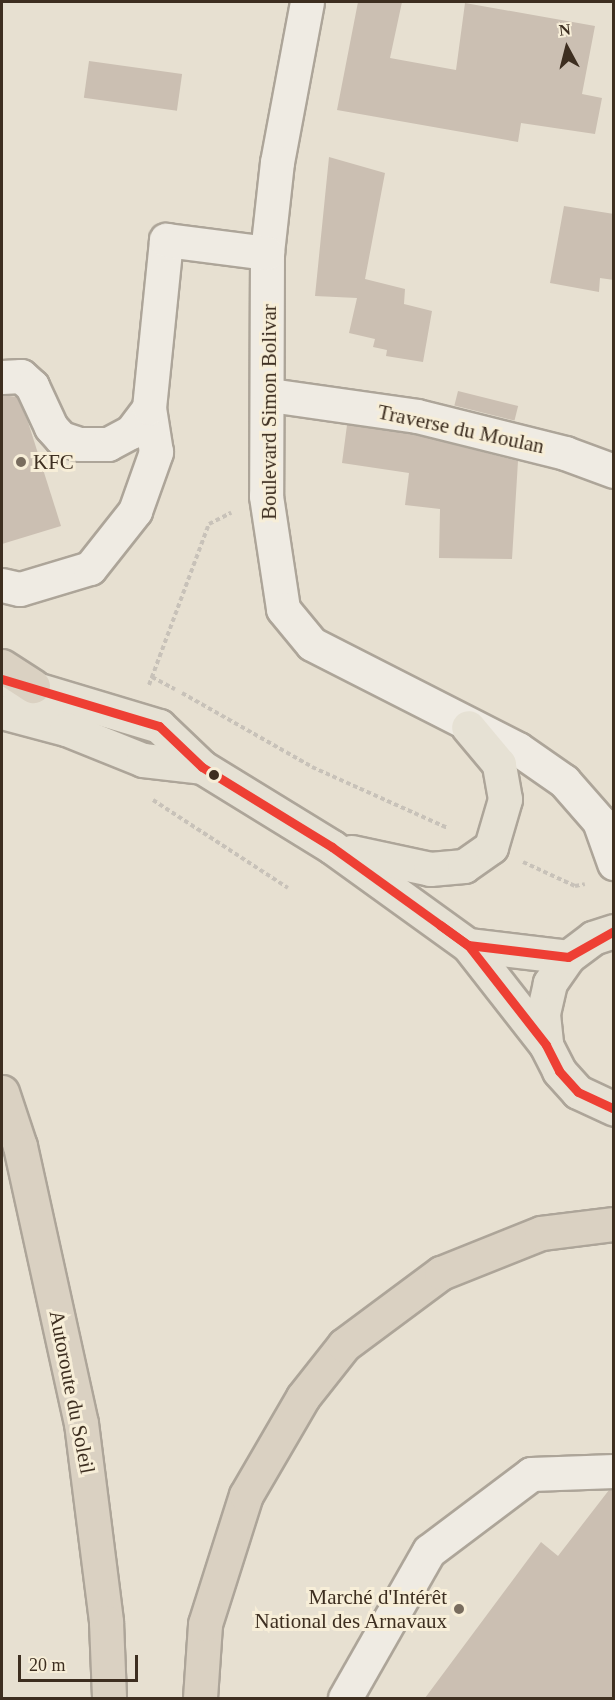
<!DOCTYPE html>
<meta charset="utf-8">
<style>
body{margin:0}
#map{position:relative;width:615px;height:1700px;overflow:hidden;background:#e7e0d1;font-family:Georgia,serif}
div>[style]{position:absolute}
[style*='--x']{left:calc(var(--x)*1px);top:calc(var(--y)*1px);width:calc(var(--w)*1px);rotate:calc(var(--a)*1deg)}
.building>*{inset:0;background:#cbbfb2;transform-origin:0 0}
.path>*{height:4px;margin-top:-2px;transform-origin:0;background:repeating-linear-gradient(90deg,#c8c2b9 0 4.5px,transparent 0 7.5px)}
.roads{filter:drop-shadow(2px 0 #ada599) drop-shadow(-2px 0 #ada599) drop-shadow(0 2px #ada599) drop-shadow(0 -2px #ada599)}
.minor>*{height:33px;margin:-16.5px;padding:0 16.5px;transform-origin:16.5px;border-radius:16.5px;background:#efebe3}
.major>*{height:33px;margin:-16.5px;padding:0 16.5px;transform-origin:16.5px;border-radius:16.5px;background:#e6e1d4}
.highway>*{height:33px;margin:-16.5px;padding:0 16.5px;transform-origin:16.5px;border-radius:16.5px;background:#dad1c2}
.bus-1>*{height:9px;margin:-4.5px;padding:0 4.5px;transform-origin:4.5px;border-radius:4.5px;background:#ee3f34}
.dots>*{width:16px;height:16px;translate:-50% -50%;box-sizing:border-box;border:3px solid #f7eed8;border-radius:50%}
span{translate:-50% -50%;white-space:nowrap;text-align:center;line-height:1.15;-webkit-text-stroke:6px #f7eed8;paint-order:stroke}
.street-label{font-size:21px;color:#3d2e20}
.poi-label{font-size:21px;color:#3d2e20}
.left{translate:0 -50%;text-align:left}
.right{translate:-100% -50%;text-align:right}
.frame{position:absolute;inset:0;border:3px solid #3d2e20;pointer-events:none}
.north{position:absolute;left:537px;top:18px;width:60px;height:60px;-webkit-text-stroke:4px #f7eed8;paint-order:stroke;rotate:353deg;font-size:16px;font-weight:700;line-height:24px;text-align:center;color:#3d2e20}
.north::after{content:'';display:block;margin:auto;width:21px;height:27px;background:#3d2e20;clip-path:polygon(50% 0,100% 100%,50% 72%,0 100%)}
.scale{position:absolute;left:18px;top:1655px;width:120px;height:27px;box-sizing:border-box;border:3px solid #3d2e20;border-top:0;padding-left:8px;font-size:18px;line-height:21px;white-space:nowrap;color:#3d2e20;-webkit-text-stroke:4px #f7eed8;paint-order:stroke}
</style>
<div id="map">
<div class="building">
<div style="clip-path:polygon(358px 2px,402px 2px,390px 58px,456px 70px,465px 3px,595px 26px,582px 94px,602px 98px,595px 134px,521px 123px,518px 142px,337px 110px)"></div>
<div style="left:89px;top:61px;width:94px;height:37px;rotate:8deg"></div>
<div style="clip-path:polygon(329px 157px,385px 173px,365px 279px,405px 289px,404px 304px,432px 311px,423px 362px,386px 356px,387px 350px,373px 347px,375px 339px,349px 333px,357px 298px,315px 296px)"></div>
<div style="clip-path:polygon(564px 206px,614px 214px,614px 280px,600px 278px,599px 292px,550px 283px)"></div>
<div style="left:458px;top:391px;width:62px;height:15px;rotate:14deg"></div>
<div style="clip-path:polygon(2px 395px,17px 397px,28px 422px,61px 526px,2px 544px)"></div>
<div style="clip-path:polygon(347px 425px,413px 434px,518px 461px,512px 559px,439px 558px,440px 509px,405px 505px,409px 473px,342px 463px)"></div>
<div style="clip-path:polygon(609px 1490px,614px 1490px,614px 1698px,425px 1698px,541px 1542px,558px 1556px)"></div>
</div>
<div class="path">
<div style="--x:152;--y:677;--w:26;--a:28"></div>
<div style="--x:149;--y:685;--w:172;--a:-69.6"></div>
<div style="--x:209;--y:524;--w:25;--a:-27"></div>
<div style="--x:182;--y:693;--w:150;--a:29.6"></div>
<div style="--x:312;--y:767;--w:149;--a:24.2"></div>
<div style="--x:153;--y:800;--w:161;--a:33.1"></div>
<div style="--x:523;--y:862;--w:57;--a:24.8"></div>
<div style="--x:575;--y:886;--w:10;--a:-11"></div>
</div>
<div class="roads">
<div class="minor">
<div style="--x:307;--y:2;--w:163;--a:100.6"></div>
<div style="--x:277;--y:162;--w:92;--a:96.3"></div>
<div style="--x:267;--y:253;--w:243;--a:90.2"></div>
<div style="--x:266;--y:496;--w:114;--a:81.4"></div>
<div style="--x:283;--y:609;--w:45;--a:50.4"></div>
<div style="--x:312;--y:644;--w:231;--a:27"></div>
<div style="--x:518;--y:749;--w:56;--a:34.8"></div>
<div style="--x:564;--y:781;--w:53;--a:48.8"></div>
<div style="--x:599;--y:821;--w:45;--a:70.3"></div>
<div style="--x:2;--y:377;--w:19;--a:-3"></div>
<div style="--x:21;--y:376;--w:15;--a:42"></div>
<div style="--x:32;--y:386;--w:45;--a:65.1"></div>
<div style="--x:51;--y:427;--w:15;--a:48"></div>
<div style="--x:61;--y:438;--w:19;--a:18"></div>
<div style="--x:79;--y:444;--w:29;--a:0"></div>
<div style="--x:108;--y:444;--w:26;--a:-28"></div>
<div style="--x:131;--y:432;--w:30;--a:-53"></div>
<div style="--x:270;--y:395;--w:148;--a:8.1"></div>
<div style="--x:417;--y:416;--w:153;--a:14"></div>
<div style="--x:565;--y:453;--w:52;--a:20.2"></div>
<div style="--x:2;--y:585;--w:18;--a:13"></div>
<div style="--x:20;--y:589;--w:73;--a:-16.7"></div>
<div style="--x:90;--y:568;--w:73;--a:-51.7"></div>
<div style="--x:135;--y:511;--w:63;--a:-70.4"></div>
<div style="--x:156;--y:452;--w:45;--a:-99"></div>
<div style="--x:149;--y:408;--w:169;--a:-84.2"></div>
<div style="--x:166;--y:240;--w:102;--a:7.3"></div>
<div style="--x:345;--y:1698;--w:169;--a:-60.3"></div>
<div style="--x:429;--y:1551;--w:128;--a:-37"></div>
<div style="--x:531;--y:1474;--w:83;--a:-2.1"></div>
</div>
<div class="major">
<div style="--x:6;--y:680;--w:160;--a:16.7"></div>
<div style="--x:159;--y:726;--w:59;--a:43.6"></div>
<div style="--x:202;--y:767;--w:153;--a:31.6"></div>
<div style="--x:332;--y:847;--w:168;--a:35.8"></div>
<div style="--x:468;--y:945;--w:127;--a:52"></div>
<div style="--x:2;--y:712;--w:66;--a:14.9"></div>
<div style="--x:66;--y:729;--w:83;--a:21.9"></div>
<div style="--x:143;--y:760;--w:59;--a:6.8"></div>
<div style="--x:351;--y:852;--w:81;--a:12.1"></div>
<div style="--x:430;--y:869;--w:34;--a:-5"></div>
<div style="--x:464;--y:866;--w:33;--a:-35"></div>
<div style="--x:491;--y:847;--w:50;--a:-73.7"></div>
<div style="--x:505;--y:799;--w:36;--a:-100"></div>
<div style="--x:499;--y:764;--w:48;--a:-130"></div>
<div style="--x:614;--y:931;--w:22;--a:162"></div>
<div style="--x:593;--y:938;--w:31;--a:143"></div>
<div style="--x:568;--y:957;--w:32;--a:125"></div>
<div style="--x:550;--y:983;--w:32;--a:103"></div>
<div style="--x:543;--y:1014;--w:31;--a:84"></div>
<div style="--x:546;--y:1045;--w:29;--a:63"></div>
<div style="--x:559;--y:1071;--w:28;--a:48"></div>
<div style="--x:578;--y:1092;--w:40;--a:25"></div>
<div style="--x:468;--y:945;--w:101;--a:6.8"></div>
</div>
<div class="highway">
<div style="--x:2;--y:666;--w:37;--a:33"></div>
<div style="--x:2;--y:1092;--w:57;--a:71.6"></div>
<div style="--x:20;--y:1146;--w:284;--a:77.6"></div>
<div style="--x:81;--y:1423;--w:201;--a:82.8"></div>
<div style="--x:106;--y:1622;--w:76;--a:87.7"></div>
<div style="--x:200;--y:1698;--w:74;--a:-86.1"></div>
<div style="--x:205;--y:1624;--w:135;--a:-72.4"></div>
<div style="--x:246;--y:1495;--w:113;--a:-59.8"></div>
<div style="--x:303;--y:1397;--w:66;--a:-51.7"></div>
<div style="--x:344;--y:1345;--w:121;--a:-36.6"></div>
<div style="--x:441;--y:1273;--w:108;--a:-21.8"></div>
<div style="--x:541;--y:1233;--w:74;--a:-7"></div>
</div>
</div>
<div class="bus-1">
<div style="--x:2;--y:679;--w:164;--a:16.7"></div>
<div style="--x:159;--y:726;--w:59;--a:43.6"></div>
<div style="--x:202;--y:767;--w:153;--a:31.6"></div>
<div style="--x:332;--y:847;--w:168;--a:35.8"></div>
<div style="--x:468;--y:945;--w:127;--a:52"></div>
<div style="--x:546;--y:1045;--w:29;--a:63"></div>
<div style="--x:559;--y:1071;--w:28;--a:48"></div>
<div style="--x:578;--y:1092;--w:40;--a:25"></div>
<div style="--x:440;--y:925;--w:34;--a:36"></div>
<div style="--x:468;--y:945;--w:101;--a:6.8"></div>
<div style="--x:568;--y:957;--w:53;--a:-29.5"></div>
</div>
<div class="dots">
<div style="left:21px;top:462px;background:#786c5e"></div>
<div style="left:214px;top:775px;background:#3d2e20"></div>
<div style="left:459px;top:1609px;background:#786c5e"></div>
</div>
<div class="street-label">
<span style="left:269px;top:412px;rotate:-90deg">Boulevard Simon Bolivar</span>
<span style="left:461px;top:429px;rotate:12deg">Traverse du Moulan</span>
<span style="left:72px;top:1392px;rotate:79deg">Autoroute du Soleil</span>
</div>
<div class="poi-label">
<span class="left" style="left:33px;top:462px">KFC</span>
<span class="right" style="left:447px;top:1609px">Marché d'Intérêt<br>National des Arnavaux</span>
</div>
<div class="frame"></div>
<div class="north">N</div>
<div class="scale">20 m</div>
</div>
